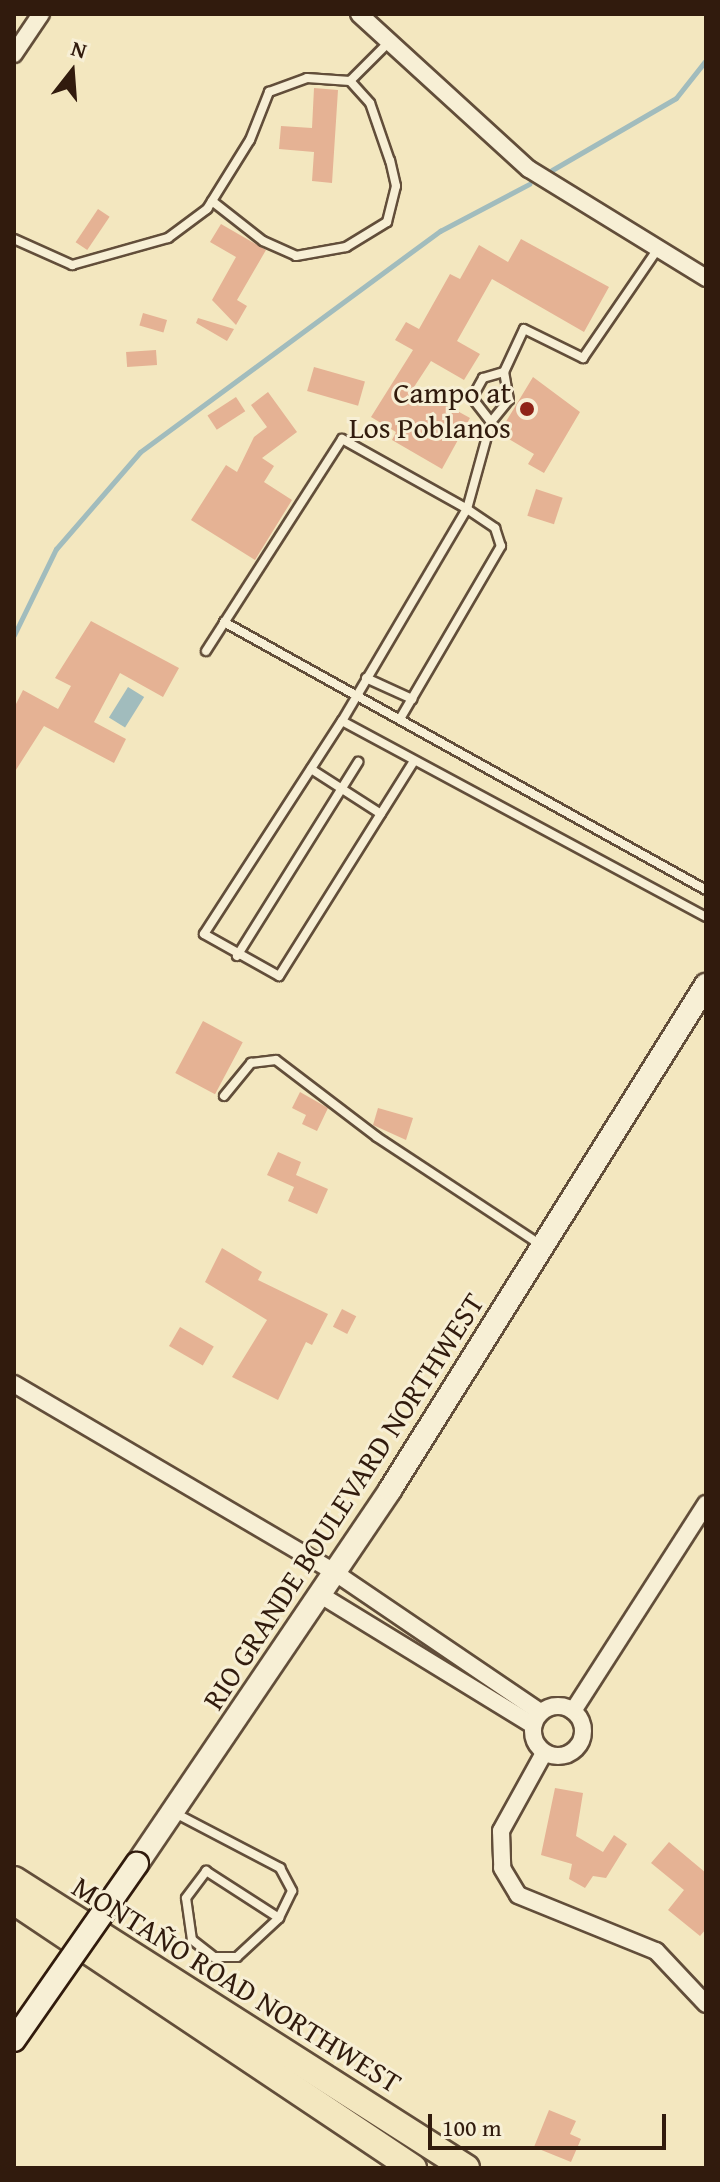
<!DOCTYPE html>
<meta charset="utf-8">
<style>
body{margin:0}
#map{position:relative;width:720px;height:2182px;overflow:hidden;background:#f3e7bf;font-family:"Gentium Book Plus",serif}
div>[style]{position:absolute}
[style*='--x']{left:calc(var(--x)*1px);top:calc(var(--y)*1px);width:calc(var(--w)*1px);rotate:calc(var(--a)*1deg)}
.water>*{inset:0;background:#a1bcbd;transform-origin:0 0}
.stream>*{height:5px;margin:-2.5px;padding:0 2.5px;transform-origin:2.5px;border-radius:2.5px;background:#a1bcbd}
.building>*{inset:0;background:#e5b294;transform-origin:0 0}
.roads{filter:drop-shadow(2px 0 #624e3a) drop-shadow(-2px 0 #624e3a) drop-shadow(0 2px #624e3a) drop-shadow(0 -2px #624e3a)}
.lane>*{height:8px;margin:-4px;padding:0 4px;transform-origin:4px;border-radius:4px;background:#f7efd5}
.street>*{height:16px;margin:-8px;padding:0 8px;transform-origin:8px;border-radius:8px;background:#f7efd5}
.street>.ring{margin:-8px;padding:0;box-sizing:content-box;background:none;border:16px solid #f7efd5;border-radius:50%}
.secondary>*{height:22px;margin:-11px;padding:0 11px;transform-origin:11px;border-radius:11px;background:#f7efd5}
.primary>*{height:26px;margin:-13px;padding:0 13px;transform-origin:13px;border-radius:13px;background:#f3e7bf}
.bridges{filter:drop-shadow(2px 0 #311b0d) drop-shadow(-2px 0 #311b0d) drop-shadow(0 2px #311b0d) drop-shadow(0 -2px #311b0d)}
.secondary-bridge>*{height:22px;margin:-11px;padding:0 11px;transform-origin:11px;border-radius:11px;background:#f7efd5}
.dots>*{width:22px;height:22px;translate:-50% -50%;box-sizing:border-box;border:4px solid #f7efd5;border-radius:50%}
span{translate:-50% -50%;white-space:nowrap;text-align:center;line-height:1.15;-webkit-text-stroke:6px #f7efd5;paint-order:stroke}
.poi-label{font-size:30px;color:#311b0d}
.right{translate:-100% -50%;text-align:right}
.street-label{font-size:30px;color:#311b0d}
.frame{position:absolute;inset:0;border:16px solid #311b0d;pointer-events:none}
.north{position:absolute;left:32px;top:32px;width:80px;height:80px;-webkit-text-stroke:6px #f7efd5;paint-order:stroke;rotate:17deg;font-size:22px;font-weight:700;line-height:32px;text-align:center;color:#311b0d}
.north::after{content:'';display:block;margin:auto;width:28px;height:36px;background:#311b0d;clip-path:polygon(50% 0,100% 100%,50% 72%,0 100%)}
.scale{position:absolute;left:428px;top:2114px;width:238px;height:36px;box-sizing:border-box;border:4px solid #311b0d;border-top:0;padding-left:10px;font-size:24px;line-height:28px;white-space:nowrap;color:#311b0d;-webkit-text-stroke:6px #f7efd5;paint-order:stroke}
</style>
<div id="map">
<div class="water">
<div style="left:128px;top:687px;width:19px;height:36px;rotate:32deg"></div>
</div>
<div class="stream">
<div style="--x:552;--y:170;--w:143;--a:-30.1"></div>
<div style="--x:676;--y:98;--w:48;--a:-51.7"></div>
<div style="--x:14;--y:635;--w:96;--a:-64"></div>
<div style="--x:56;--y:549;--w:128;--a:-49.1"></div>
<div style="--x:140;--y:452;--w:373;--a:-36.4"></div>
<div style="--x:440;--y:231;--w:101;--a:-27.8"></div>
</div>
<div class="building">
<div style="clip-path:polygon(314px 88px,338px 90px,332px 183px,312px 181px,314px 152px,279px 149px,281px 126px,312px 128px)"></div>
<div style="left:98px;top:209px;width:14px;height:40px;rotate:34deg"></div>
<div style="clip-path:polygon(221px 224px,266px 250px,237px 300px,247px 306px,236px 325px,212px 300px,236px 257px,210px 242px)"></div>
<div style="clip-path:polygon(521px 239px,609px 287px,584px 332px,492px 279px,457px 341px,480px 354px,464px 380px,431px 361px,414px 387px,470px 418px,442px 469px,392px 440px,396px 432px,371px 417px,413px 350px,395px 340px,406px 322px,419px 329px,450px 274px,460px 279px,479px 245px,508px 262px)"></div>
<div style="left:143px;top:313px;width:25px;height:13px;rotate:16deg"></div>
<div style="clip-path:polygon(198px 318px,234px 329px,227px 341px,196px 323px)"></div>
<div style="left:156px;top:350px;width:15px;height:30px;rotate:86deg"></div>
<div style="left:314px;top:367px;width:53px;height:25px;rotate:16deg"></div>
<div style="clip-path:polygon(533px 377px,580px 412px,544px 473px,528px 464px,534px 454px,499px 433px)"></div>
<div style="clip-path:polygon(268px 392px,297px 432px,262px 458px,274px 466px,264px 482px,292px 500px,255px 560px,191px 520px,226px 465px,237px 472px,254px 437px,267px 427px,251px 405px)"></div>
<div style="left:236px;top:397px;width:17px;height:34px;rotate:57deg"></div>
<div style="left:536px;top:489px;width:28px;height:28px;rotate:18deg"></div>
<div style="clip-path:polygon(91px 621px,179px 668px,163px 697px,120px 673px,94px 722px,126px 739px,114px 763px,44px 726px,14px 773px,14px 708px,23px 690px,58px 709px,71px 686px,55px 678px)"></div>
<div style="left:203px;top:1021px;width:45px;height:59px;rotate:28deg"></div>
<div style="clip-path:polygon(300px 1092px,328px 1108px,317px 1131px,302px 1124px,306px 1115px,292px 1108px)"></div>
<div style="clip-path:polygon(378px 1108px,413px 1118px,406px 1140px,373px 1125px)"></div>
<div style="clip-path:polygon(278px 1152px,301px 1162px,296px 1175px,328px 1189px,317px 1214px,288px 1201px,294px 1187px,267px 1175px)"></div>
<div style="clip-path:polygon(222px 1248px,262px 1272px,258px 1280px,328px 1314px,312px 1345px,306px 1342px,278px 1400px,232px 1377px,267px 1320px,205px 1282px)"></div>
<div style="left:342px;top:1309px;width:16px;height:20px;rotate:27deg"></div>
<div style="left:180px;top:1327px;width:39px;height:22px;rotate:30deg"></div>
<div style="clip-path:polygon(555px 1788px,583px 1793px,576px 1836px,603px 1852px,614px 1835px,627px 1844px,606px 1878px,593px 1876px,585px 1888px,569px 1879px,572px 1864px,541px 1855px)"></div>
<div style="clip-path:polygon(669px 1842px,706px 1873px,706px 1929px,700px 1936px,668px 1910px,684px 1890px,651px 1863px)"></div>
<div style="clip-path:polygon(549px 2110px,576px 2121px,570px 2134px,581px 2139px,571px 2162px,534px 2147px)"></div>
</div>
<div class="roads">
<div class="lane">
<div style="--x:212;--y:201;--w:65;--a:38.1"></div>
<div style="--x:263;--y:241;--w:36;--a:24"></div>
<div style="--x:296;--y:256;--w:51;--a:-10.2"></div>
<div style="--x:346;--y:247;--w:48;--a:-31.4"></div>
<div style="--x:387;--y:222;--w:37;--a:-76"></div>
<div style="--x:396;--y:186;--w:26;--a:-103"></div>
<div style="--x:390;--y:161;--w:61;--a:-109"></div>
<div style="--x:370;--y:103;--w:30;--a:-132"></div>
<div style="--x:14;--y:239;--w:64;--a:24.1"></div>
<div style="--x:72;--y:265;--w:100;--a:-15.7"></div>
<div style="--x:168;--y:238;--w:49;--a:-36.6"></div>
<div style="--x:207;--y:209;--w:81;--a:-58.1"></div>
<div style="--x:250;--y:140;--w:52;--a:-68.4"></div>
<div style="--x:269;--y:92;--w:40;--a:-20.2"></div>
<div style="--x:307;--y:78;--w:43;--a:4"></div>
<div style="--x:350;--y:81;--w:55;--a:-45"></div>
<div style="--x:491;--y:422;--w:31;--a:-128"></div>
<div style="--x:472;--y:398;--w:23;--a:-61"></div>
<div style="--x:483;--y:378;--w:22;--a:-16"></div>
<div style="--x:224;--y:622;--w:551;--a:29.07"></div>
<div style="--x:206;--y:651;--w:252;--a:-57.3"></div>
<div style="--x:342;--y:439;--w:143;--a:29.2"></div>
<div style="--x:467;--y:509;--w:34;--a:34"></div>
<div style="--x:495;--y:528;--w:19;--a:72"></div>
<div style="--x:501;--y:546;--w:200;--a:120.3"></div>
<div style="--x:366;--y:678;--w:51;--a:24.5"></div>
<div style="--x:342;--y:721;--w:413;--a:28.3"></div>
<div style="--x:414;--y:761;--w:254;--a:122.1"></div>
<div style="--x:279;--y:976;--w:86;--a:-150.8"></div>
<div style="--x:204;--y:934;--w:254;--a:-57.1"></div>
<div style="--x:342;--y:721;--w:246;--a:-59.5"></div>
<div style="--x:467;--y:509;--w:90;--a:-74.6"></div>
<div style="--x:491;--y:422;--w:28;--a:-51"></div>
<div style="--x:509;--y:400;--w:28;--a:-100"></div>
<div style="--x:504;--y:372;--w:47;--a:-65.1"></div>
<div style="--x:524;--y:329;--w:66;--a:26.2"></div>
<div style="--x:583;--y:358;--w:131;--a:-55.6"></div>
<div style="--x:311;--y:769;--w:83;--a:32.7"></div>
<div style="--x:237;--y:956;--w:229;--a:-58"></div>
<div style="--x:224;--y:1096;--w:43;--a:-50.7"></div>
<div style="--x:251;--y:1063;--w:25;--a:-7"></div>
<div style="--x:276;--y:1060;--w:127;--a:37.3"></div>
<div style="--x:377;--y:1137;--w:198;--a:33.4"></div>
<div style="--x:175;--y:1813;--w:119;--a:27.6"></div>
<div style="--x:280;--y:1868;--w:26;--a:62"></div>
<div style="--x:292;--y:1891;--w:30;--a:116"></div>
<div style="--x:279;--y:1918;--w:57;--a:137.1"></div>
<div style="--x:237;--y:1957;--w:23;--a:180"></div>
<div style="--x:214;--y:1957;--w:28;--a:-142"></div>
<div style="--x:192;--y:1940;--w:42;--a:-98.1"></div>
<div style="--x:186;--y:1898;--w:34;--a:-53"></div>
<div style="--x:206;--y:1871;--w:87;--a:32.8"></div>
</div>
<div class="street">
<div style="--x:359;--y:14;--w:230;--a:42.4"></div>
<div style="--x:529;--y:169;--w:208;--a:31.6"></div>
<div style="--x:14;--y:54;--w:48;--a:-56"></div>
<div style="--x:14;--y:1384;--w:371;--a:30.4"></div>
<div style="--x:334;--y:1572;--w:249;--a:34.2"></div>
<div style="--x:319;--y:1594;--w:251;--a:31.5"></div>
<div class="ring" style="left:533px;top:1706px;width:34px;height:34px"></div>
<div style="--x:573;--y:1711;--w:246;--a:-57.3"></div>
<div style="--x:544;--y:1753;--w:89;--a:118.9"></div>
<div style="--x:501;--y:1831;--w:37;--a:88"></div>
<div style="--x:502;--y:1868;--w:31;--a:59"></div>
<div style="--x:518;--y:1895;--w:149;--a:22.1"></div>
<div style="--x:656;--y:1951;--w:73;--a:46.7"></div>
</div>
<div class="secondary">
<div style="--x:137;--y:1864;--w:452;--a:-55.9"></div>
<div style="--x:390;--y:1490;--w:596;--a:-57.96"></div>
</div>
<div class="primary">
<div style="--x:14;--y:1880;--w:536;--a:32.5"></div>
<div style="--x:20;--y:1905;--w:473;--a:33.8"></div>
</div>
</div>
<div class="bridges">
<div class="secondary-bridge">
<div style="--x:14;--y:2040;--w:215;--a:-55.1"></div>
</div>
</div>
<div class="dots">
<div style="left:527px;top:409px;background:#8f2418"></div>
</div>
<div class="poi-label">
<span class="right" style="left:511px;top:409px">Campo at<br>Los Poblanos</span>
</div>
<div class="street-label">
<span style="left:343px;top:1501px;rotate:-57deg">RIO GRANDE BOULEVARD NORTHWEST</span>
<span style="left:237px;top:1984px;rotate:32deg">MONTAÑO ROAD NORTHWEST</span>
</div>
<div class="frame"></div>
<div class="north">N</div>
<div class="scale">100 m</div>
</div>
